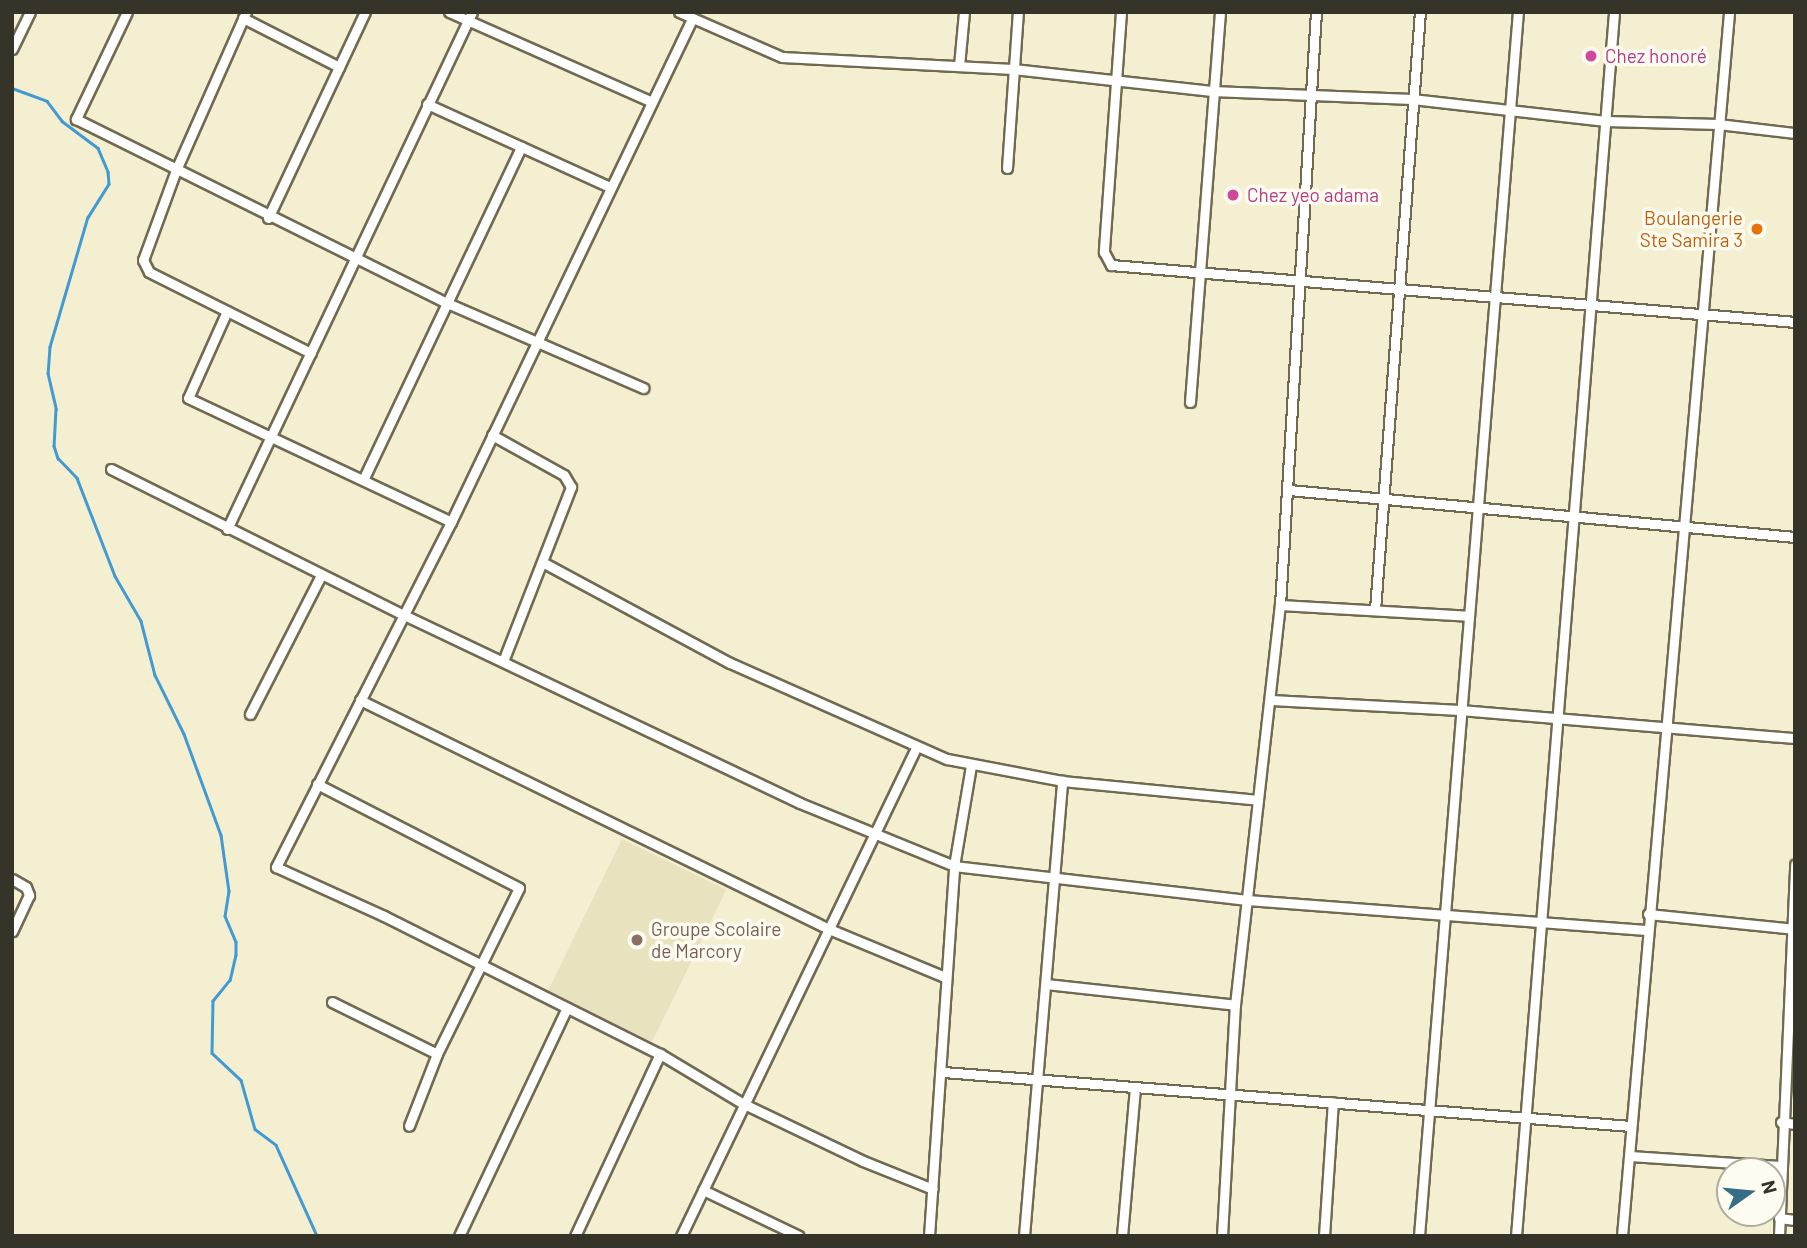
<!DOCTYPE html>
<meta charset="utf-8">
<style>
body{margin:0}
#map{position:relative;width:1807px;height:1248px;overflow:hidden;background:#f5efd2;font-family:Barlow,sans-serif}
div>[style]{position:absolute}
[style*='--x']{left:calc(var(--x)*1px);top:calc(var(--y)*1px);width:calc(var(--w)*1px);rotate:calc(var(--a)*1deg)}
.built>*{inset:0;background:#e9e2be;transform-origin:0 0}
.stream>*{height:2.5px;margin:-1.25px;padding:0 1.25px;transform-origin:1.25px;border-radius:1.25px;background:#429ad3}
.roads{filter:drop-shadow(2px 0 #6f6a51) drop-shadow(-2px 0 #6f6a51) drop-shadow(0 2px #6f6a51) drop-shadow(0 -2px #6f6a51)}
.minor>*{height:9px;margin:-4.5px;padding:0 4.5px;transform-origin:4.5px;border-radius:4.5px;background:#fff}
.dots>*{width:19px;height:19px;translate:-50% -50%;box-sizing:border-box;border:4px solid #fefcf0;border-radius:50%}
span{translate:-50% -50%;white-space:nowrap;text-align:center;line-height:1.15;-webkit-text-stroke:7px #fefcf0;paint-order:stroke}
.hotel-label{font-size:19px;color:#b23c85}
.left{translate:0 -50%;text-align:left}
.food-label{font-size:19px;color:#c56008}
.right{translate:-100% -50%;text-align:right}
.education-label{font-size:19px;color:#785e54}
.frame{position:absolute;inset:0;border:14px solid #363429;pointer-events:none}
.north{position:absolute;left:1716px;top:1157px;width:70px;height:70px;box-sizing:border-box;background:#fefcf0;border:2px solid #aeaca0;border-radius:50%;rotate:75deg;font-size:19px;font-weight:700;line-height:28px;text-align:center;color:#363429}
.north::after{content:'';display:block;margin:auto;width:24px;height:32px;background:#356d87;clip-path:polygon(50% 0,100% 100%,50% 72%,0 100%)}
</style>
<div id="map">
<div class="built">
<div style="left:622px;top:839px;width:116px;height:169px;rotate:26deg"></div>
</div>
<div class="stream">
<div style="--x:12;--y:88;--w:37;--a:20"></div>
<div style="--x:47;--y:101;--w:25;--a:53"></div>
<div style="--x:62;--y:121;--w:45;--a:36.9"></div>
<div style="--x:98;--y:148;--w:26;--a:67"></div>
<div style="--x:108;--y:172;--w:12;--a:85"></div>
<div style="--x:109;--y:184;--w:39;--a:122"></div>
<div style="--x:88;--y:217;--w:135;--a:106.3"></div>
<div style="--x:50;--y:347;--w:26;--a:94"></div>
<div style="--x:48;--y:373;--w:37;--a:77"></div>
<div style="--x:56;--y:409;--w:37;--a:93"></div>
<div style="--x:54;--y:446;--w:13;--a:72"></div>
<div style="--x:58;--y:458;--w:28;--a:46"></div>
<div style="--x:77;--y:478;--w:105;--a:68.8"></div>
<div style="--x:115;--y:576;--w:52;--a:60"></div>
<div style="--x:141;--y:621;--w:56;--a:75.5"></div>
<div style="--x:155;--y:675;--w:66;--a:63.8"></div>
<div style="--x:184;--y:734;--w:108;--a:69.9"></div>
<div style="--x:221;--y:835;--w:57;--a:81.9"></div>
<div style="--x:229;--y:891;--w:25;--a:99"></div>
<div style="--x:225;--y:916;--w:28;--a:67"></div>
<div style="--x:236;--y:942;--w:13;--a:90"></div>
<div style="--x:236;--y:955;--w:26;--a:103"></div>
<div style="--x:230;--y:980;--w:27;--a:129"></div>
<div style="--x:213;--y:1001;--w:52;--a:91.1"></div>
<div style="--x:212;--y:1053;--w:40;--a:43"></div>
<div style="--x:241;--y:1080;--w:51;--a:74.1"></div>
<div style="--x:255;--y:1129;--w:26;--a:37"></div>
<div style="--x:276;--y:1145;--w:100;--a:65.7"></div>
</div>
<div class="roads">
<div class="minor">
<div style="--x:127;--y:12;--w:119;--a:115.5"></div>
<div style="--x:76;--y:119;--w:414;--a:26.4"></div>
<div style="--x:447;--y:303;--w:214;--a:23.4"></div>
<div style="--x:246;--y:12;--w:173;--a:113.9"></div>
<div style="--x:176;--y:170;--w:96;--a:110.1"></div>
<div style="--x:143;--y:260;--w:13;--a:63"></div>
<div style="--x:149;--y:272;--w:181;--a:26.6"></div>
<div style="--x:449;--y:12;--w:222;--a:23.9"></div>
<div style="--x:679;--y:12;--w:112;--a:23.6"></div>
<div style="--x:782;--y:57;--w:231;--a:3"></div>
<div style="--x:1013;--y:69;--w:200;--a:6.3"></div>
<div style="--x:1212;--y:91;--w:200;--a:2.3"></div>
<div style="--x:1412;--y:99;--w:195;--a:6.5"></div>
<div style="--x:1606;--y:121;--w:112;--a:1.5"></div>
<div style="--x:1718;--y:124;--w:78;--a:6.7"></div>
<div style="--x:1121;--y:12;--w:241;--a:94.1"></div>
<div style="--x:1104;--y:252;--w:15;--a:62"></div>
<div style="--x:1111;--y:265;--w:686;--a:4.76"></div>
<div style="--x:243;--y:18;--w:108;--a:27"></div>
<div style="--x:692;--y:19;--w:558;--a:115.6"></div>
<div style="--x:451;--y:522;--w:387;--a:116.9"></div>
<div style="--x:276;--y:867;--w:119;--a:24.4"></div>
<div style="--x:384;--y:916;--w:309;--a:26.6"></div>
<div style="--x:660;--y:1054;--w:96;--a:30.9"></div>
<div style="--x:742;--y:1103;--w:134;--a:25.6"></div>
<div style="--x:863;--y:1161;--w:75;--a:21.8"></div>
<div style="--x:12;--y:49;--w:41;--a:-64.1"></div>
<div style="--x:959;--y:66;--w:54;--a:-84.7"></div>
<div style="--x:427;--y:104;--w:201;--a:24.4"></div>
<div style="--x:1007;--y:168;--w:156;--a:-86"></div>
<div style="--x:268;--y:218;--w:228;--a:-64.8"></div>
<div style="--x:227;--y:311;--w:95;--a:114.1"></div>
<div style="--x:188;--y:398;--w:291;--a:25.2"></div>
<div style="--x:1190;--y:402;--w:391;--a:-85.6"></div>
<div style="--x:492;--y:435;--w:82;--a:29.1"></div>
<div style="--x:564;--y:475;--w:14;--a:60"></div>
<div style="--x:571;--y:487;--w:187;--a:111.3"></div>
<div style="--x:111;--y:469;--w:327;--a:26.5"></div>
<div style="--x:404;--y:615;--w:438;--a:25.4"></div>
<div style="--x:800;--y:803;--w:166;--a:22.2"></div>
<div style="--x:954;--y:866;--w:295;--a:6.6"></div>
<div style="--x:1247;--y:900;--w:400;--a:4.3"></div>
<div style="--x:363;--y:480;--w:369;--a:-64.6"></div>
<div style="--x:1289;--y:490;--w:508;--a:5.31"></div>
<div style="--x:227;--y:529;--w:572;--a:-64.64"></div>
<div style="--x:544;--y:563;--w:211;--a:28.3"></div>
<div style="--x:730;--y:663;--w:237;--a:23.9"></div>
<div style="--x:947;--y:759;--w:117;--a:10.8"></div>
<div style="--x:1062;--y:781;--w:197;--a:5.5"></div>
<div style="--x:1280;--y:605;--w:188;--a:3.3"></div>
<div style="--x:1375;--y:610;--w:600;--a:-85.7"></div>
<div style="--x:360;--y:700;--w:522;--a:26.03"></div>
<div style="--x:829;--y:929;--w:126;--a:22.5"></div>
<div style="--x:1271;--y:700;--w:189;--a:3"></div>
<div style="--x:1460;--y:710;--w:336;--a:4.8"></div>
<div style="--x:250;--y:714;--w:156;--a:-62.9"></div>
<div style="--x:317;--y:784;--w:227;--a:27.2"></div>
<div style="--x:519;--y:888;--w:185;--a:116.3"></div>
<div style="--x:437;--y:1054;--w:77;--a:111.3"></div>
<div style="--x:12;--y:879;--w:16;--a:30"></div>
<div style="--x:26;--y:887;--w:9;--a:69"></div>
<div style="--x:29;--y:895;--w:40;--a:115"></div>
<div style="--x:1648;--y:914;--w:148;--a:5.8"></div>
<div style="--x:1046;--y:984;--w:190;--a:6.3"></div>
<div style="--x:332;--y:1002;--w:117;--a:26.3"></div>
<div style="--x:943;--y:1072;--w:690;--a:4.49"></div>
<div style="--x:1781;--y:1122;--w:14;--a:8"></div>
<div style="--x:1630;--y:1156;--w:150;--a:3.8"></div>
<div style="--x:703;--y:1190;--w:106;--a:25.6"></div>
<div style="--x:1779;--y:1218;--w:16;--a:7"></div>
<div style="--x:459;--y:1236;--w:250;--a:-64.7"></div>
<div style="--x:575;--y:1236;--w:201;--a:-65"></div>
<div style="--x:681;--y:1236;--w:542;--a:-64.29"></div>
<div style="--x:929;--y:1236;--w:371;--a:-86.1"></div>
<div style="--x:954;--y:866;--w:102;--a:-80.4"></div>
<div style="--x:1024;--y:1236;--w:457;--a:-85.2"></div>
<div style="--x:1122;--y:1236;--w:149;--a:-85"></div>
<div style="--x:1222;--y:1236;--w:231;--a:-86.8"></div>
<div style="--x:1235;--y:1005;--w:403;--a:-83.6"></div>
<div style="--x:1280;--y:605;--w:594;--a:-86.53"></div>
<div style="--x:1324;--y:1236;--w:134;--a:-86.2"></div>
<div style="--x:1419;--y:1236;--w:1228;--a:-85.38"></div>
<div style="--x:1516;--y:1236;--w:1228;--a:-85.42"></div>
<div style="--x:1622;--y:1236;--w:1229;--a:-85"></div>
<div style="--x:1779;--y:1236;--w:372;--a:-87.5"></div>
</div>
</div>
<div class="dots">
<div style="left:1591px;top:56px;background:#d1479c"></div>
<div style="left:1233px;top:195px;background:#d1479c"></div>
<div style="left:1757px;top:229px;background:#e8710a"></div>
<div style="left:637px;top:940px;background:#8d6e63"></div>
</div>
<div class="hotel-label">
<span class="left" style="left:1605px;top:56px">Chez honoré</span>
<span class="left" style="left:1247px;top:195px">Chez yeo adama</span>
</div>
<div class="food-label">
<span class="right" style="left:1743px;top:229px">Boulangerie<br>Ste Samira 3</span>
</div>
<div class="education-label">
<span class="left" style="left:651px;top:940px">Groupe Scolaire<br>de Marcory</span>
</div>
<div class="frame"></div>
<div class="north">N</div>
</div>
